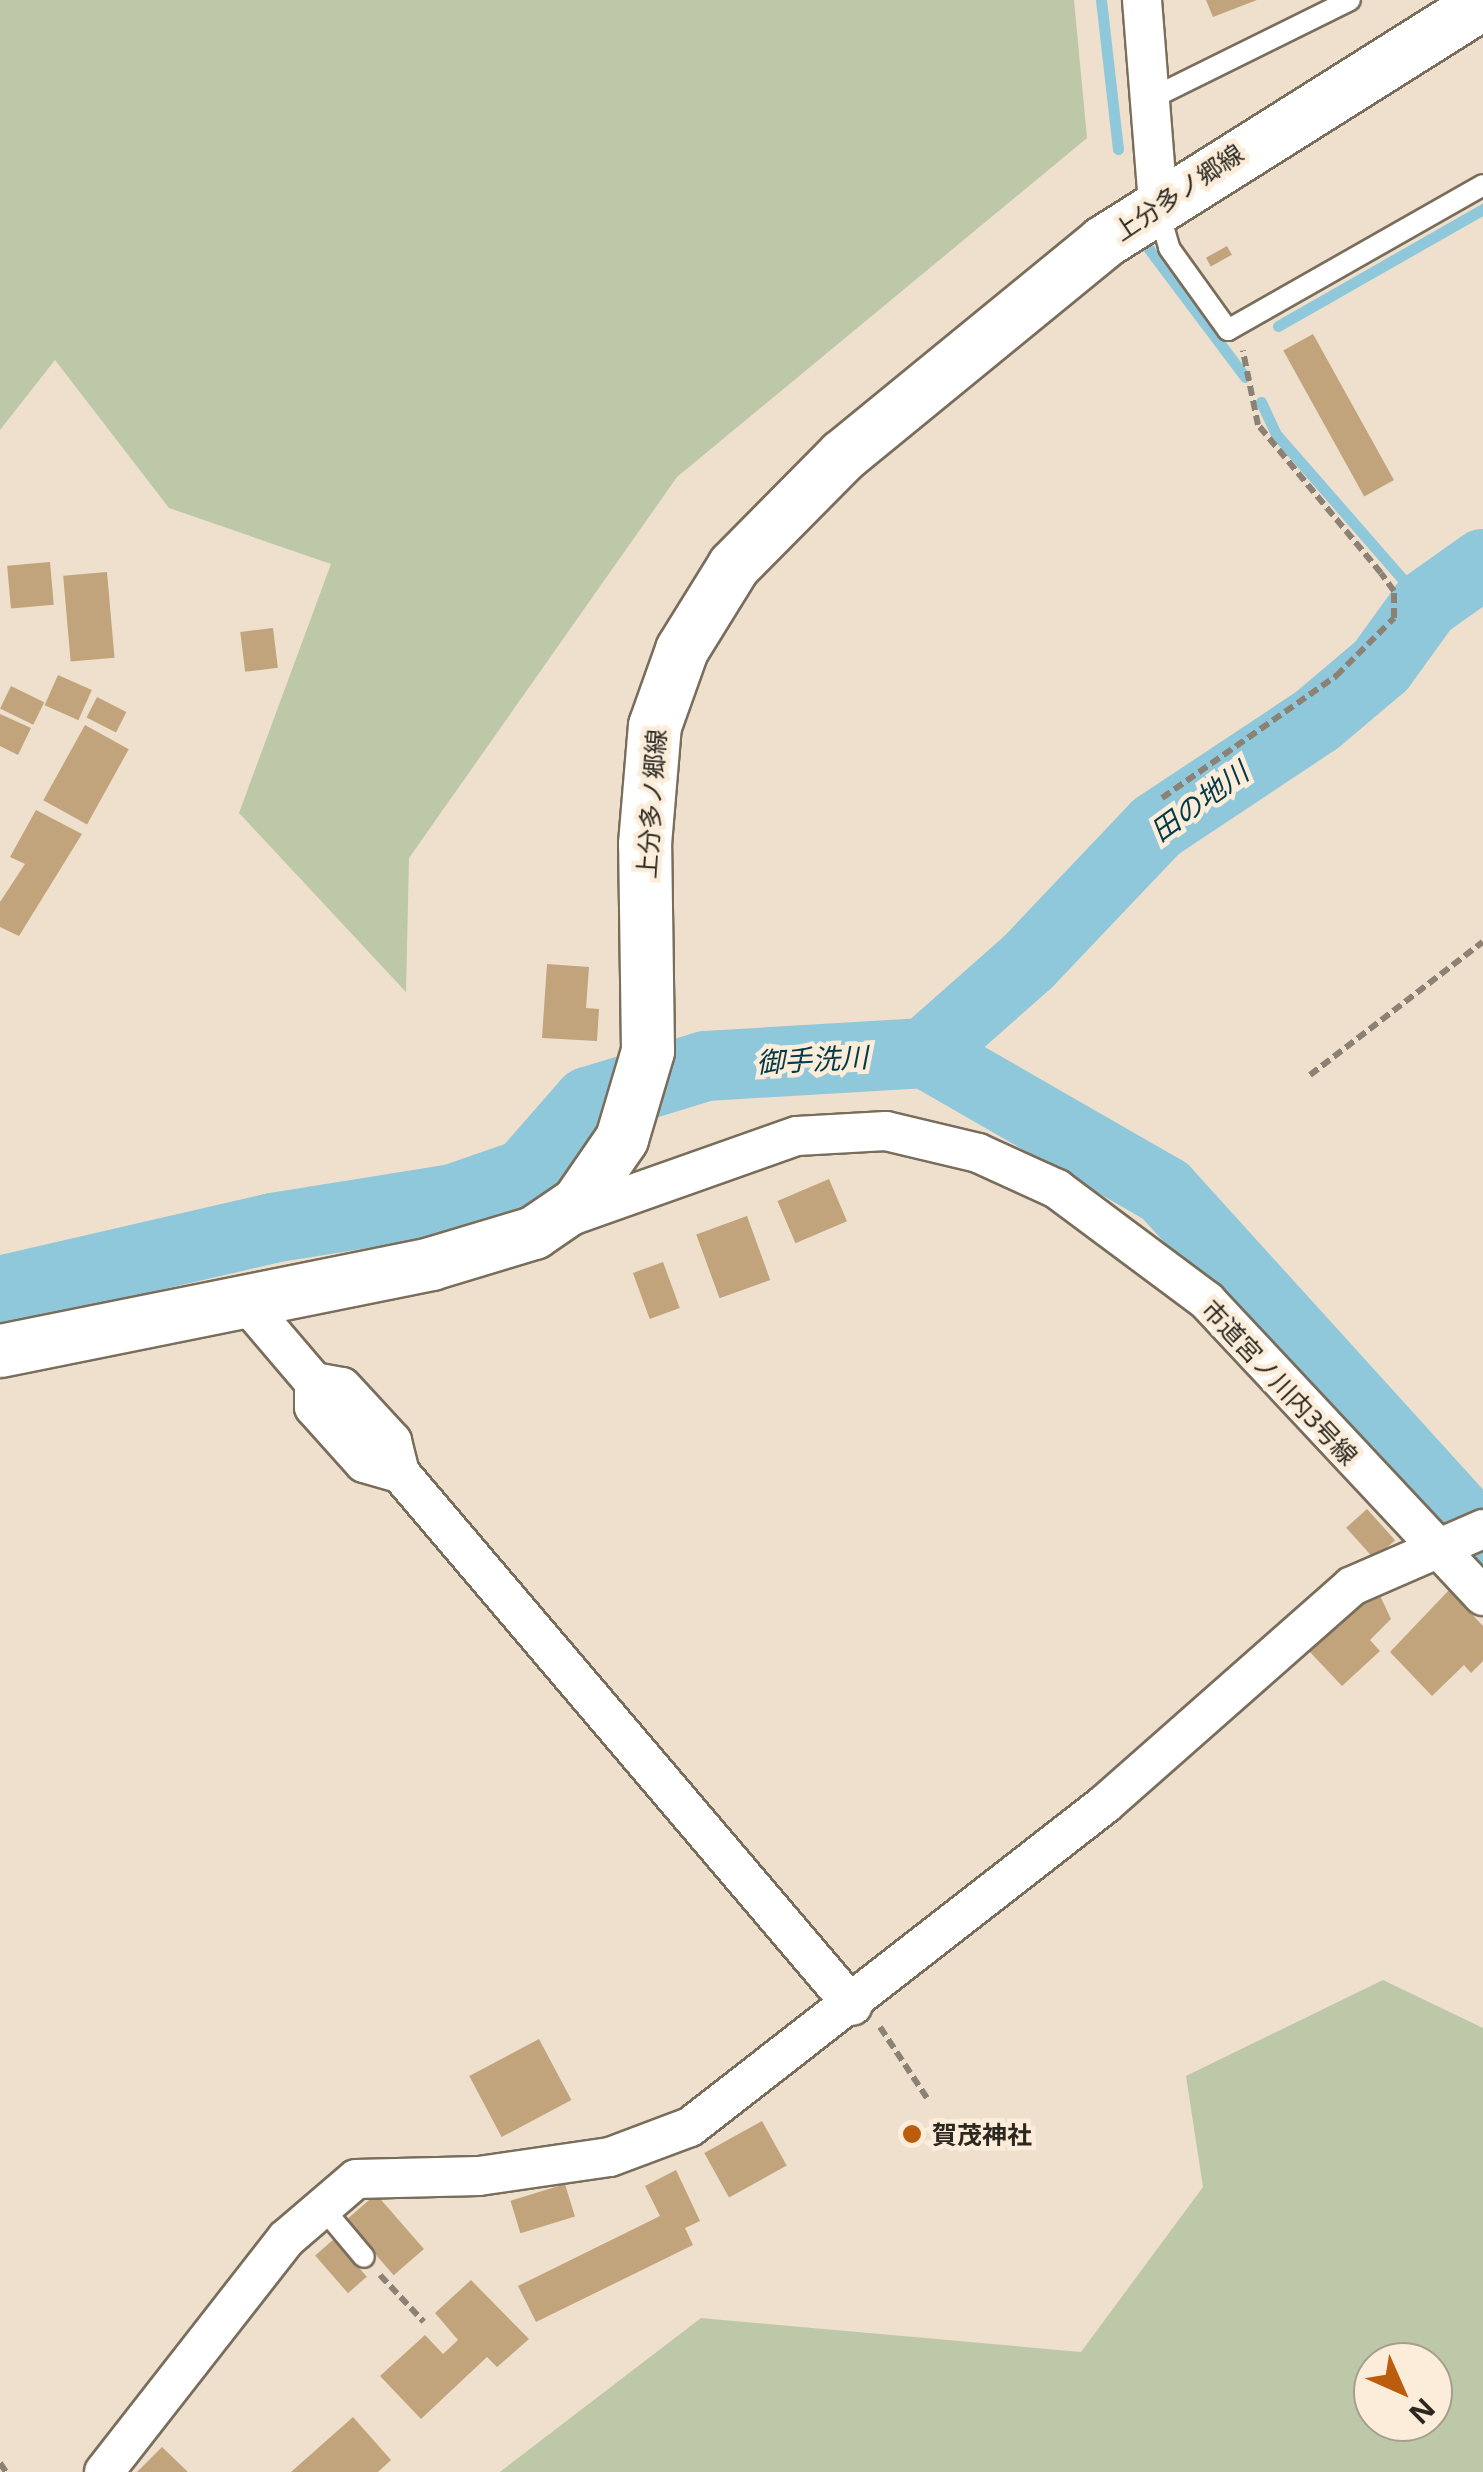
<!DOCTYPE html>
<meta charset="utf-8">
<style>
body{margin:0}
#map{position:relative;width:1483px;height:2472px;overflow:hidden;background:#eee0cd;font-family:"Noto Sans","Noto Sans JP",sans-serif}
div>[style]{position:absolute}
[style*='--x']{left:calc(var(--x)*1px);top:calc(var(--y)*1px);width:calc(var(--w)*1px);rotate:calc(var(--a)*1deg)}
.green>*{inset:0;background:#bcc8a8}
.stream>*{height:11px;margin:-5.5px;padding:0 5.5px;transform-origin:5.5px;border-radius:5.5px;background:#8fc7db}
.river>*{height:70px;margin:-35px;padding:0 35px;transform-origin:35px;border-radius:35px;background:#8fc7db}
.building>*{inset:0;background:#c1a47b;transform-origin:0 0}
.path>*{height:6px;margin-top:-3px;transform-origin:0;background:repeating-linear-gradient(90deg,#8b8174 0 10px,transparent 0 15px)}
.roads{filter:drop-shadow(2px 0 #796d5b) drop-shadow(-2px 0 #796d5b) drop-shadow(0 2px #796d5b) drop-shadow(0 -2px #796d5b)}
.lane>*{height:20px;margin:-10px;padding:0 10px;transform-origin:10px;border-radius:10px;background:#fff}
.street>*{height:38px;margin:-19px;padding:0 19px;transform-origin:19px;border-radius:19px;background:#fff}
.secondary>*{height:52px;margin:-26px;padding:0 26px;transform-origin:26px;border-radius:26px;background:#fff}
.dots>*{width:28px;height:28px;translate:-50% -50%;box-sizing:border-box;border:5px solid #fbedda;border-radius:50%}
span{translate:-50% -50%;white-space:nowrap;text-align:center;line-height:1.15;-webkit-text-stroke:9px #fbedda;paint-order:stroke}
.street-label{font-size:25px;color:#2c271f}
.poi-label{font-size:25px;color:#2c271f;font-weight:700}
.left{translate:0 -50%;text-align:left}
.water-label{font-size:28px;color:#043948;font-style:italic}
.north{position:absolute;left:1353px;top:2342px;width:100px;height:100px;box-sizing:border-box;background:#fbedda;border:2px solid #a89e8f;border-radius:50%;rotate:135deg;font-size:28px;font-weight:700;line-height:40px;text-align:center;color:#2c271f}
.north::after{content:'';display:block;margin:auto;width:35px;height:45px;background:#bb5d0d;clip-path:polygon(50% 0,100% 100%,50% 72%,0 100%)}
</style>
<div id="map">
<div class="green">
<div style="clip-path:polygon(0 0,1074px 0,1087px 138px,677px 477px,409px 858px,406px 992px,239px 813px,331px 564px,169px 508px,55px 360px,0 430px)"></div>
<div style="clip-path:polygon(evenodd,1383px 1980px,1483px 2028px,1483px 2472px,500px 2472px,701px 2318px,1081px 2352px,1203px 2187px,1186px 2076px,1383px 1980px,1433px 2362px,1433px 2422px,1373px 2422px,1373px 2362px,1433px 2362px)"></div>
</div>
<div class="stream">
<div style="--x:1101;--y:0;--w:150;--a:83.5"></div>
<div style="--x:1140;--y:237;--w:175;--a:53.1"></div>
<div style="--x:1278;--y:326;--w:236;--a:-29.7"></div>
<div style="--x:1261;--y:402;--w:35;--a:65"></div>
<div style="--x:1276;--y:434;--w:227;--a:48.9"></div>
</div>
<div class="river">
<div style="--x:925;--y:1053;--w:137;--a:-41.5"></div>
<div style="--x:1028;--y:962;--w:186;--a:-46.5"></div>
<div style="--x:1156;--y:827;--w:193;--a:-33.6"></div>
<div style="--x:1317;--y:720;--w:84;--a:-40.2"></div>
<div style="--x:1381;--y:666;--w:75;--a:-54.2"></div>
<div style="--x:1425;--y:605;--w:71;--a:-35.3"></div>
<div style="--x:0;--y:1291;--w:279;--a:-13"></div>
<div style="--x:272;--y:1228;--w:183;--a:-9.1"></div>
<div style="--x:453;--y:1199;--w:76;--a:-19.1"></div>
<div style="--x:525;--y:1174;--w:96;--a:-48.8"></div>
<div style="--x:588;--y:1102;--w:123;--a:-17"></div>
<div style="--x:706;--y:1066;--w:219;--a:-3.4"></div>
<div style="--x:925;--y:1053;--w:277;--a:29.9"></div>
<div style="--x:1165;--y:1191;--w:474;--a:47.8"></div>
</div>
<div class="building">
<div style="clip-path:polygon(1206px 0,1257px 0,1213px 17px)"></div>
<div style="left:1227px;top:246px;width:10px;height:24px;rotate:61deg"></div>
<div style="left:1313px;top:334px;width:167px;height:34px;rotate:61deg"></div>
<div style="left:50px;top:562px;width:43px;height:43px;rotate:85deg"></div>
<div style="left:107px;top:572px;width:86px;height:44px;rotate:85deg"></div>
<div style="left:273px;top:628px;width:40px;height:33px;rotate:83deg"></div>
<div style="left:58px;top:675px;width:37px;height:33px;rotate:24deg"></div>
<div style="left:11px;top:686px;width:37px;height:25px;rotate:26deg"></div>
<div style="left:97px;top:697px;width:33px;height:23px;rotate:27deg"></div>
<div style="clip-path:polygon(0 714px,31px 728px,18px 755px,0 746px)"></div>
<div style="left:85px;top:725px;width:50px;height:86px;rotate:29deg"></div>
<div style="clip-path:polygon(36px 810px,82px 834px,19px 936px,0 927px,0 902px,25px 864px,10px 857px)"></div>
<div style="clip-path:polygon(547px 964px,589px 967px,586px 1008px,599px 1009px,597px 1041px,542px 1038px)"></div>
<div style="left:829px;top:1179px;width:46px;height:56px;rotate:67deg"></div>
<div style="left:747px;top:1216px;width:68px;height:54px;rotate:70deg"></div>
<div style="left:663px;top:1262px;width:49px;height:32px;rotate:70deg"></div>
<div style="left:1367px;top:1509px;width:42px;height:28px;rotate:48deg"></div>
<div style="clip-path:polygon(1376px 1587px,1391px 1619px,1370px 1640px,1380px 1651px,1342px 1686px,1308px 1650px)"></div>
<div style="clip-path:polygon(1449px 1590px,1483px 1626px,1483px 1661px,1471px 1673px,1464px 1665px,1432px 1696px,1390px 1652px)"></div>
<div style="left:539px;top:2039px;width:69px;height:79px;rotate:62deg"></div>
<div style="left:762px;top:2121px;width:51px;height:66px;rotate:61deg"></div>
<div style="clip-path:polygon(676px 2170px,700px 2221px,685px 2228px,693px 2245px,536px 2322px,518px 2286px,660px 2216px,645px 2186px)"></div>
<div style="left:565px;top:2184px;width:34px;height:57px;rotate:73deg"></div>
<div style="left:376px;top:2194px;width:73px;height:40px;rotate:49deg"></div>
<div style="left:334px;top:2239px;width:50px;height:25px;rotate:49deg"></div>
<div style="clip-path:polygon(471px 2280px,529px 2339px,497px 2367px,487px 2357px,421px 2419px,380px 2376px,425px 2335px,443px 2354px,458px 2340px,435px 2313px)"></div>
<div style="clip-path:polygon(353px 2417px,391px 2460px,378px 2472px,291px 2472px)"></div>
<div style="clip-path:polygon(162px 2447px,188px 2472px,137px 2472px)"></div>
</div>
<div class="path">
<div style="--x:1162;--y:798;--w:213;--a:-35"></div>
<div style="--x:1336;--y:676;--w:82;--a:-45"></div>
<div style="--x:1394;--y:618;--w:27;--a:-90"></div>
<div style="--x:1394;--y:591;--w:22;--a:-126"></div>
<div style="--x:1381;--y:573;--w:192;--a:-129.7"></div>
<div style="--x:1258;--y:425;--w:76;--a:-101.5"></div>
<div style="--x:1310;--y:1075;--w:218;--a:-37.6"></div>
<div style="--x:880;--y:2027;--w:85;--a:56.5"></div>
<div style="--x:380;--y:2275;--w:64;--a:46.9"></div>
<div style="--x:0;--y:2463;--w:11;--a:56"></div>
</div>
<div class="roads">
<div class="lane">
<div style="--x:1148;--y:100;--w:225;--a:-26.3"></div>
<div style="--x:1159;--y:212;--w:37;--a:74"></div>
<div style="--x:1169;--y:248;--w:101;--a:54.3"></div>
<div style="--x:1228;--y:330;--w:293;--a:-29.6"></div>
<div style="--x:322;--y:2207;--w:65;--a:50"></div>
</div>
<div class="street">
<div style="--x:1142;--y:0;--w:206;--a:85.5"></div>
<div style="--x:562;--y:1219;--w:249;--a:-19.5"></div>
<div style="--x:797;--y:1136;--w:89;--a:-3.2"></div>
<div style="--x:886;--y:1131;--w:95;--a:13.4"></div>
<div style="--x:978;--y:1153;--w:87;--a:24.5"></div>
<div style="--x:1057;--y:1189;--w:187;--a:36.7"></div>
<div style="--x:1207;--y:1301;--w:404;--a:46.9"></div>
<div style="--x:249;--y:1306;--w:100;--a:49.5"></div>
<div style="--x:314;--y:1382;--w:28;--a:10"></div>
<div style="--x:342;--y:1387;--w:74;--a:47.2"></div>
<div style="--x:392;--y:1441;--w:33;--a:76"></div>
<div style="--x:400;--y:1473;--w:699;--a:49.64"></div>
<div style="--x:314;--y:1382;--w:25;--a:90"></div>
<div style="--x:314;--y:1407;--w:75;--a:48.2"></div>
<div style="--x:364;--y:1463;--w:37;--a:16"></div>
<div style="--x:104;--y:2472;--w:296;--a:-52"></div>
<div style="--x:286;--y:2239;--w:92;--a:-40.6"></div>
<div style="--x:356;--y:2179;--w:123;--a:-1.4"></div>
<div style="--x:479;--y:2176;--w:132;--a:-8.3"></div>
<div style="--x:610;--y:2157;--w:85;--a:-20.6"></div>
<div style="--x:690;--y:2127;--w:526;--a:-37.89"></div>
<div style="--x:1105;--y:1804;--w:329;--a:-41.4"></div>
<div style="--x:1352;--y:1586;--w:143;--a:-23.5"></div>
</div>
<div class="secondary">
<div style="--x:0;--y:1351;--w:440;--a:-11.4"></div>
<div style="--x:431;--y:1264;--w:108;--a:-16.8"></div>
<div style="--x:534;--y:1233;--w:53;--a:-34.3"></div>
<div style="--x:578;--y:1203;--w:78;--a:-55.5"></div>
<div style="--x:622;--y:1139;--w:92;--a:-73.5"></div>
<div style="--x:648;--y:1051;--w:207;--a:-90.8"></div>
<div style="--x:645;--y:844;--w:118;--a:-85.2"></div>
<div style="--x:655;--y:726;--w:81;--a:-70.4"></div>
<div style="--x:682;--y:650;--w:99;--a:-58.2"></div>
<div style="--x:734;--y:566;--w:155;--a:-45.3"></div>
<div style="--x:843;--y:456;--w:338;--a:-39.3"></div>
<div style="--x:1104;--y:242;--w:448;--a:-32.2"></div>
</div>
</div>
<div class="dots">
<div style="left:912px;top:2134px;background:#bb5d0d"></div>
</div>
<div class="street-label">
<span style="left:1178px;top:192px;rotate:-34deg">上分多ノ郷線</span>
<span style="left:651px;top:804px;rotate:-86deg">上分多ノ郷線</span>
<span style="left:1280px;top:1382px;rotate:47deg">市道宮ノ川内3号線</span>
</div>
<div class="poi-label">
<span class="left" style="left:932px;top:2134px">賀茂神社</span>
</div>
<div class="water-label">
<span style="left:1199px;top:801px;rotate:-36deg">田の地川</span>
<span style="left:812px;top:1059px;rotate:-3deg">御手洗川</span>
</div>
<div class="north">N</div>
</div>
